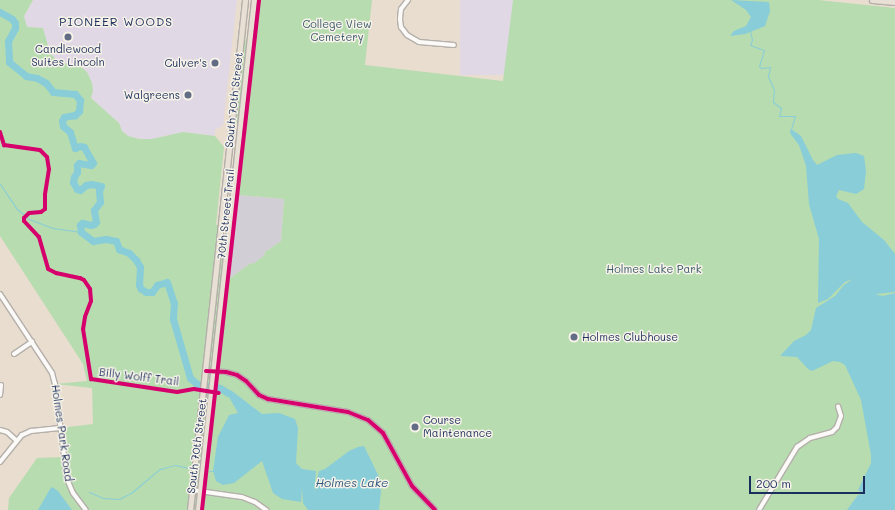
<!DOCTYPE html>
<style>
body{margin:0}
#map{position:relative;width:895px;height:510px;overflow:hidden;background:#e8ddce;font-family:Mali,sans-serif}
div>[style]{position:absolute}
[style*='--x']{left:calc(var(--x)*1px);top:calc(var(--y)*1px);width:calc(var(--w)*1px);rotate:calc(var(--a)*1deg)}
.built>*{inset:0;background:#e0d9e5;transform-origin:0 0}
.industrial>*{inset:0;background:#d2ced6}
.green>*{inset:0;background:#b7dcb0}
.water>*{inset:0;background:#88cdd8}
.stream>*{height:1px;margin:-0.5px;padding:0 0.5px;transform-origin:0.5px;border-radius:0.5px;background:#88cdd8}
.river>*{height:7px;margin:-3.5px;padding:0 3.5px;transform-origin:3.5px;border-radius:3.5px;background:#88cdd8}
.roads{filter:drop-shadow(1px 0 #b4afaa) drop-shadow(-1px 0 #b4afaa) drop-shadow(0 1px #b4afaa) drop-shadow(0 -1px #b4afaa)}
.minor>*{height:4px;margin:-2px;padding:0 2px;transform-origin:2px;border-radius:2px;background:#fcfaf8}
.major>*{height:5px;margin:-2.5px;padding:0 2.5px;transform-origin:2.5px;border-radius:2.5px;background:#e8e0d4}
.cycleway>*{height:4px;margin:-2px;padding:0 2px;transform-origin:2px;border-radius:2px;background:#d6006c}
.dots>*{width:11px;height:11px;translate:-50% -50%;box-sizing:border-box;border:2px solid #f7f3e8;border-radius:50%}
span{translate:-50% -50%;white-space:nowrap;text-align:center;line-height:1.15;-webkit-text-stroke:3px #f7f3e8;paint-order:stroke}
.park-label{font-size:11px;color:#385a6c}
.poi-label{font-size:11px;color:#1b2f5e}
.right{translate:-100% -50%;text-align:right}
.left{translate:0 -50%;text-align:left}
.street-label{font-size:11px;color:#1b2f5e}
.neighbourhood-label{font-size:12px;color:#1b2f5e;letter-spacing:1px}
.water-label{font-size:12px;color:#2c557e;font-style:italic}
.scale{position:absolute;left:749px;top:476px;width:116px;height:18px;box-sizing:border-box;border:2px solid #1b2f5e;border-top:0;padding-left:5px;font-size:12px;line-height:14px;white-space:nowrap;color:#1b2f5e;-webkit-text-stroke:3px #f7f3e8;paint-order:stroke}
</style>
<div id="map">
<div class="built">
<div style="clip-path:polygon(33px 0,237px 0,223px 125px,215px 130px,215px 136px,183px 132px,152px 139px,139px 139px,128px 136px,122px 131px,119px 123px,91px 98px,93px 91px,92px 83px,87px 72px,71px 63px,59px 62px,50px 53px,43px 29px,27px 27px,24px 23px,24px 16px)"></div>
<div style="left:460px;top:0;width:53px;height:75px"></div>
</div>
<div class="industrial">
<div style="clip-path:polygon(239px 195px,284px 199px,281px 241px,264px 253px,265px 255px,253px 265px,251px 263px,229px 279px)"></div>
</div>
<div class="green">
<div style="clip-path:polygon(0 0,33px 0,24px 16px,27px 27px,43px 28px,50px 53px,59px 62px,80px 66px,87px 72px,92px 83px,93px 91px,91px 98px,119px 123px,122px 131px,128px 136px,139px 139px,152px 139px,183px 132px,215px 136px,224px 147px,216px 225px,220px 225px,216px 277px,219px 277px,222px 244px,226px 228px,222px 278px,229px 279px,251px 263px,253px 264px,265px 255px,264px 253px,281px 241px,284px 199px,239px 195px,260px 0,372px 0,365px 65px,503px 81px,513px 0,818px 0,895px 8px,895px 510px,8px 510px,9px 498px,37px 458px,63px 457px,60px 428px,93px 424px,92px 388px,55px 384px,87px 381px,83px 364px,0 236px)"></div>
<div style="clip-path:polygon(245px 24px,246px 48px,239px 119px,235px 127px,234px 126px)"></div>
</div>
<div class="water">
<div style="clip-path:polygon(731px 0,769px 2px,770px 11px,765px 26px,745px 34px,730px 36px,734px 31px,746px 26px,751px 17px,746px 10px)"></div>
<div style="clip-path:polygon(791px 129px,801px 136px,813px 160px,817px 165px,837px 155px,856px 153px,864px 156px,866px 171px,864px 189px,856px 194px,839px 190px,836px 196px,838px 199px,848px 203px,862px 222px,884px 240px,895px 254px,895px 292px,875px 294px,883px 296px,895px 293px,895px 510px,847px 510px,858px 495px,864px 494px,858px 490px,871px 463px,871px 455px,861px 400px,845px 365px,840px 362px,833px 361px,812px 371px,808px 369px,797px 357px,780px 356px,794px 341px,806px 335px,811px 330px,816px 308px,835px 296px,844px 285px,853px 279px,845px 282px,828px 299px,818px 303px,819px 239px,809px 204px,806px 166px,799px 145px,790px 133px)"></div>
<div style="clip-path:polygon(222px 387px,232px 391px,262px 414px,279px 413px,295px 419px,298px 428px,296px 463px,302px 469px,316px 471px,314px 492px,319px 471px,325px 469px,349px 451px,358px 447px,364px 446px,379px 477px,381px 491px,379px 510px,308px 510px,303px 503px,302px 488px,301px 502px,282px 499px,273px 493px,262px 461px,234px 483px,223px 485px,216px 481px,213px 471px,218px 437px,229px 415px,238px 413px,229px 397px,221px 390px)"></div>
<div style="clip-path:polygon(52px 487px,58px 491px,72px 510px,38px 510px,50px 489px)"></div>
</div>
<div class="stream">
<div style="--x:750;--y:31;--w:9;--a:77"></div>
<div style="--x:752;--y:40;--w:5;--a:112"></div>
<div style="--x:750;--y:45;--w:15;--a:20"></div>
<div style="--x:764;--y:50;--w:17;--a:107"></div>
<div style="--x:759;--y:66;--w:3;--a:45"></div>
<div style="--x:761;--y:68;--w:9;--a:-6"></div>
<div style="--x:770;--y:67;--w:9;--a:103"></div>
<div style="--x:768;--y:76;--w:15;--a:67"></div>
<div style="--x:774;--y:90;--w:12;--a:95"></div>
<div style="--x:773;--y:102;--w:10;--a:37"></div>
<div style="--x:781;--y:108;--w:8;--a:104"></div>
<div style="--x:779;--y:116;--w:16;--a:0"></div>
<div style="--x:795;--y:116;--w:14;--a:107"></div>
<div style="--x:0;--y:184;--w:30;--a:56"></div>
<div style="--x:17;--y:209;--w:16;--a:40"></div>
<div style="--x:29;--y:219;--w:26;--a:21"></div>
<div style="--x:53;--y:228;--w:28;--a:8"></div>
<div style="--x:209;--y:471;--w:4;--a:0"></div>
<div style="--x:89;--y:492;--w:15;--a:23"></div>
<div style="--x:103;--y:498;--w:16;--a:4"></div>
<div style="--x:119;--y:499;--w:13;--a:-27"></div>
<div style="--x:131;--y:493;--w:38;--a:-40"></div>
<div style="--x:160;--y:469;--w:16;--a:-15"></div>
<div style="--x:175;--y:465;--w:14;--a:12"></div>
</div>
<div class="river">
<div style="--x:0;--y:12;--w:14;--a:30"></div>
<div style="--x:12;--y:19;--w:5;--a:53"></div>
<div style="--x:15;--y:23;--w:5;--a:90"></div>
<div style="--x:15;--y:28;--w:15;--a:118"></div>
<div style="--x:8;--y:41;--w:21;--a:87"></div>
<div style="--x:9;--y:62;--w:22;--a:39"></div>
<div style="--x:26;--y:76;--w:11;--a:10"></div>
<div style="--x:37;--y:78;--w:10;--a:29"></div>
<div style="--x:46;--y:83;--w:11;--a:52"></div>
<div style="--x:53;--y:92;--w:22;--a:5"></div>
<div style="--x:75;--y:94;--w:8;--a:50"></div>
<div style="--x:80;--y:100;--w:11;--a:95"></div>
<div style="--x:79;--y:111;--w:6;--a:135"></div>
<div style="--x:75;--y:115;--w:11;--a:170"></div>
<div style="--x:64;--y:117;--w:4;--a:117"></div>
<div style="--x:62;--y:121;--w:5;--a:79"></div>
<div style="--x:63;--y:126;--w:9;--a:41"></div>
<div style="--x:70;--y:132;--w:17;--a:73"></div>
<div style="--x:75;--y:148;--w:5;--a:-22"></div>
<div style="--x:80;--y:146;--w:4;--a:14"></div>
<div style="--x:84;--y:147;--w:18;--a:61"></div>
<div style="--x:93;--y:163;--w:3;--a:135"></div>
<div style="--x:91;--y:165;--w:12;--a:-171"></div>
<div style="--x:79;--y:163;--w:3;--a:135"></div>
<div style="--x:77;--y:165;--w:7;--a:90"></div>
<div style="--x:77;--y:172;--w:6;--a:121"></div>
<div style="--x:74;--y:177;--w:5;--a:101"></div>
<div style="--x:73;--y:182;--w:8;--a:60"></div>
<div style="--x:77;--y:189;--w:3;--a:18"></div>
<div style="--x:80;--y:190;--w:8;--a:-40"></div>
<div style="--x:86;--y:185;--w:5;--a:-11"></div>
<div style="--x:91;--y:184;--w:10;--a:11"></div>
<div style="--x:101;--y:186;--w:5;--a:112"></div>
<div style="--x:99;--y:191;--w:11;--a:85"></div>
<div style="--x:100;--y:202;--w:10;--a:127"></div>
<div style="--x:94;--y:210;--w:12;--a:81"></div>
<div style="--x:96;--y:222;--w:3;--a:135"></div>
<div style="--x:94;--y:224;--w:3;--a:162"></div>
<div style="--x:91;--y:225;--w:9;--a:-167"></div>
<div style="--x:82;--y:223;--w:3;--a:135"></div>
<div style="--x:80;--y:225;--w:7;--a:82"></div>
<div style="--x:81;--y:232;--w:15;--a:37"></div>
<div style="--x:93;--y:241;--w:13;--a:-9"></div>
<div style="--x:106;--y:239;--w:10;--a:11"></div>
<div style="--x:116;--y:241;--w:9;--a:69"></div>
<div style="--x:119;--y:249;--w:11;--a:22"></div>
<div style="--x:129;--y:253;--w:10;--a:45"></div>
<div style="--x:136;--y:260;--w:8;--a:60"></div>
<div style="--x:140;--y:267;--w:18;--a:93"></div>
<div style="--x:139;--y:285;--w:4;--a:63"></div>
<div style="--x:141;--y:289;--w:6;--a:31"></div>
<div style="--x:146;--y:292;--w:6;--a:0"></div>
<div style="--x:152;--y:292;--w:9;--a:-54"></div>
<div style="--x:157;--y:285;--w:10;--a:-17"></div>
<div style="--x:167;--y:282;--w:22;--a:72"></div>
<div style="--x:174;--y:303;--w:16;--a:94"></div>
<div style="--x:173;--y:319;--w:61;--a:73.9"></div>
<div style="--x:190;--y:378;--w:9;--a:41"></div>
<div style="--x:197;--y:384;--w:23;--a:10"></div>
<div style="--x:220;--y:388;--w:9;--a:32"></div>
</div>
<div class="roads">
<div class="minor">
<div style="--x:408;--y:0;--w:11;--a:128"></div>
<div style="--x:401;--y:9;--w:10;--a:96"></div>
<div style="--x:400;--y:19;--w:8;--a:83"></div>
<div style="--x:401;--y:27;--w:10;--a:53"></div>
<div style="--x:407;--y:35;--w:14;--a:30"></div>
<div style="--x:419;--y:42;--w:35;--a:5"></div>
<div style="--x:0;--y:294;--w:95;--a:56.6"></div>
<div style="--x:52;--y:373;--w:11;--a:75"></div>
<div style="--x:55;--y:384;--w:96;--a:82.8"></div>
<div style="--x:67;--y:479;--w:15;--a:67"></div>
<div style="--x:73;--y:493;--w:21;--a:53"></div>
<div style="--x:14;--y:354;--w:22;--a:-34"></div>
<div style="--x:206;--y:371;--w:20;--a:3"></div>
<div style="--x:226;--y:372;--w:11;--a:15"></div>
<div style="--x:237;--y:375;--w:11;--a:34"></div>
<div style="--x:246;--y:381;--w:19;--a:47"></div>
<div style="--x:259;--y:395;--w:10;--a:24"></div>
<div style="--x:268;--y:399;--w:81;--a:9.2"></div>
<div style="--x:348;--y:412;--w:22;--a:22"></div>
<div style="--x:368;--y:420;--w:20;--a:41"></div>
<div style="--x:383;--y:433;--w:60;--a:61.3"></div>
<div style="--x:412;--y:486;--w:33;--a:46"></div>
<div style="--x:0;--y:395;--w:10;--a:-84"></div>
<div style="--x:0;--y:430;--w:7;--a:16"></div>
<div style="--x:7;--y:432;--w:12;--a:42"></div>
<div style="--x:0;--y:462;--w:35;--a:-51"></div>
<div style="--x:22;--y:435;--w:10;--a:-24"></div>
<div style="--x:31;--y:431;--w:29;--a:-6"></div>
<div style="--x:192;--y:490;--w:50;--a:8"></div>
<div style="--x:242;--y:497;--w:14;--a:21"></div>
<div style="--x:255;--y:502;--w:14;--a:36"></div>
<div style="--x:759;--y:510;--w:74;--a:-58.9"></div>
<div style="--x:797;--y:447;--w:16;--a:-35"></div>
<div style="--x:810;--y:438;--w:23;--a:-15"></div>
<div style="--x:832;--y:432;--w:7;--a:-45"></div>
<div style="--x:837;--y:427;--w:12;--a:-70"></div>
<div style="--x:841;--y:416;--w:10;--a:-107"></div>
</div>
<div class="major">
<div style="--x:872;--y:0;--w:23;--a:5"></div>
<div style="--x:190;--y:510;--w:513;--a:-83.84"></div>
<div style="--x:198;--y:510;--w:513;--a:-83.73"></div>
</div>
</div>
<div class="cycleway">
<div style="--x:0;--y:132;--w:14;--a:73"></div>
<div style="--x:4;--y:145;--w:36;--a:8"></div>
<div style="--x:40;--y:150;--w:10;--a:45"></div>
<div style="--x:47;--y:157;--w:12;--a:81"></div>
<div style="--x:49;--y:169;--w:26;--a:99"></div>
<div style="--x:45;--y:195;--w:14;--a:90"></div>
<div style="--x:45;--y:209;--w:5;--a:143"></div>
<div style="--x:41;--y:212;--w:12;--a:175"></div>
<div style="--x:29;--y:213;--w:7;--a:135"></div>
<div style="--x:24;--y:218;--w:3;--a:90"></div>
<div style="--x:24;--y:221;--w:22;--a:47"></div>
<div style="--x:39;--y:237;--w:33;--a:74"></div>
<div style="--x:48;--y:269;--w:9;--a:27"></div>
<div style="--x:56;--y:273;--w:25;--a:12"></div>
<div style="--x:80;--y:278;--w:4;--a:27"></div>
<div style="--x:84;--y:280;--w:11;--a:56"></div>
<div style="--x:90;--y:289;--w:12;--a:85"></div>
<div style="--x:91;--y:301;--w:17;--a:111"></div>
<div style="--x:85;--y:317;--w:12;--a:99"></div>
<div style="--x:83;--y:329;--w:51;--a:80.9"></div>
<div style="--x:91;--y:379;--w:87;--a:8.6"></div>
<div style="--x:177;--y:392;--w:17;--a:-10"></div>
<div style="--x:194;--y:389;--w:25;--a:9"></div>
<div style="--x:206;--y:371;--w:20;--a:3"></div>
<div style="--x:226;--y:372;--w:11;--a:15"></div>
<div style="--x:237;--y:375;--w:11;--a:34"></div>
<div style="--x:246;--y:381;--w:19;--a:47"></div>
<div style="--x:259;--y:395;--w:10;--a:24"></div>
<div style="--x:268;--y:399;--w:81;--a:9.2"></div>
<div style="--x:348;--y:412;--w:22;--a:22"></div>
<div style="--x:368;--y:420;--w:20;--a:41"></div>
<div style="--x:383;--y:433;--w:60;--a:61.3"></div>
<div style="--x:412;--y:486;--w:33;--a:46"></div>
<div style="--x:202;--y:510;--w:513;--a:-83.62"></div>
</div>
<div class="dots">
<div style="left:68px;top:37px;background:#636c85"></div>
<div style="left:215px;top:63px;background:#636c85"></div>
<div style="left:188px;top:95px;background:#636c85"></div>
<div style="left:574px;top:337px;background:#636c85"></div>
<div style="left:415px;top:427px;background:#636c85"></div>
</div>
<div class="park-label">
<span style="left:337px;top:31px">College View<br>Cemetery</span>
<span style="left:654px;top:269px">Holmes Lake Park</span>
</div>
<div class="poi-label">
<span style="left:68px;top:56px">Candlewood<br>Suites Lincoln</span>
<span class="right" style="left:207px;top:63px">Culver's</span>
<span class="right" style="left:180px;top:95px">Walgreens</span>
<span class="left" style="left:582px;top:337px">Holmes Clubhouse</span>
<span class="left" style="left:423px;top:427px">Course<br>Maintenance</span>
</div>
<div class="street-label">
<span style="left:234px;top:100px;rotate:-84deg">South 70th Street</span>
<span style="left:226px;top:214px;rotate:-84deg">70th Street Trail</span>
<span style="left:139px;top:377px;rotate:7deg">Billy Wolff Trail</span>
<span style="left:62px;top:433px;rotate:82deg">Holmes Park Road</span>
<span style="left:197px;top:446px;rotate:-83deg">South 70th Street</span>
</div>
<div class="neighbourhood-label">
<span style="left:116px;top:22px">PIONEER WOODS</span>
</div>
<div class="water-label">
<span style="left:352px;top:483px">Holmes Lake</span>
</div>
<div class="scale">200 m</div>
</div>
